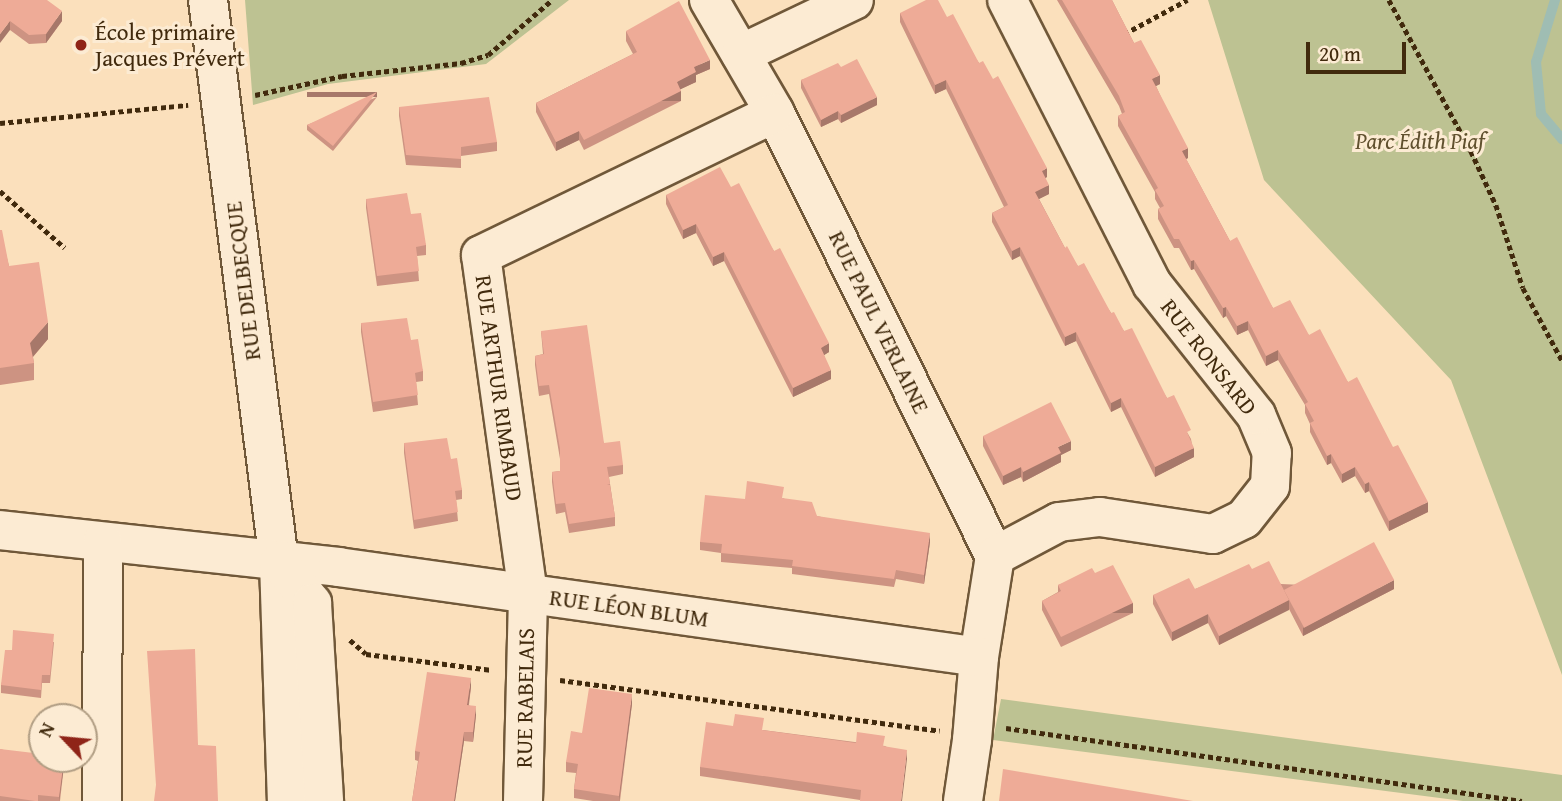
<!DOCTYPE html>
<meta charset="utf-8">
<style>
body{margin:0}
#map{position:relative;width:1562px;height:801px;overflow:hidden;background:#fbe0bc;font-family:"Gentium Book Plus",serif}
div>[style]{position:absolute}
[style*='--x']{left:calc(var(--x)*1px);top:calc(var(--y)*1px);width:calc(var(--w)*1px);rotate:calc(var(--a)*1deg)}
.green>*{inset:0;background:#bdc292}
.stream>*{height:10px;margin:-5px;padding:0 5px;transform-origin:5px;border-radius:5px;background:#9fbdb3}
.path>*{height:4.5px;margin-top:-2.25px;transform-origin:0;background:repeating-linear-gradient(90deg,#412a0d 0 5px,transparent 0 8.5px)}
.roads{filter:drop-shadow(2px 0 #705839) drop-shadow(-2px 0 #705839) drop-shadow(0 2px #705839) drop-shadow(0 -2px #705839)}
.minor>*{height:38px;margin:-19px;padding:0 19px;transform-origin:19px;border-radius:19px;background:#fcebd3}
.wall>*{inset:0;background:#cd9382}
.shaded-wall>*{inset:0;background:#a7786a;transform-origin:0 0}
.building>*{inset:0;background:#eeab97;transform-origin:0 0}
.dots>*{width:19px;height:19px;translate:-50% -50%;box-sizing:border-box;border:4px solid #fcebd3;border-radius:50%}
span{translate:-50% -50%;white-space:nowrap;text-align:center;line-height:1.15;-webkit-text-stroke:6px #fcebd3;paint-order:stroke}
.poi-label{font-size:23px;color:#412a0d}
.left{translate:0 -50%;text-align:left}
.park-label{font-size:23px;color:#60502e;font-style:italic}
.street-label{font-size:23px;color:#412a0d}
.north{position:absolute;left:28px;top:703px;width:70px;height:70px;box-sizing:border-box;background:#fcebd3;border:2px solid #b19e84;border-radius:50%;rotate:296deg;font-size:19px;font-weight:700;line-height:28px;text-align:center;color:#412a0d}
.north::after{content:'';display:block;margin:auto;width:24px;height:32px;background:#8f2418;clip-path:polygon(50% 0,100% 100%,50% 72%,0 100%)}
.scale{position:absolute;left:1306px;top:42px;width:100px;height:32px;box-sizing:border-box;border:4px solid #412a0d;border-top:0;padding-left:9px;font-size:21px;line-height:24px;white-space:nowrap;color:#412a0d;-webkit-text-stroke:5px #fcebd3;paint-order:stroke}
</style>
<div id="map">
<div class="green">
<div style="clip-path:polygon(245px 0,569px 0,486px 64px,328px 84px,253px 105px)"></div>
<div style="clip-path:polygon(1208px 0,1562px 0,1562px 675px,1451px 380px,1264px 180px)"></div>
<div style="clip-path:polygon(1001px 699px,1562px 775px,1562px 801px,1463px 801px,993px 740px)"></div>
</div>
<div class="stream">
<div style="--x:1555;--y:0;--w:65;--a:107"></div>
<div style="--x:1536;--y:62;--w:52;--a:84.5"></div>
<div style="--x:1541;--y:114;--w:33;--a:50"></div>
</div>
<div class="path">
<div style="--x:1389;--y:0;--w:172;--a:61.5"></div>
<div style="--x:1471;--y:151;--w:60;--a:65.2"></div>
<div style="--x:1496;--y:205;--w:87;--a:72"></div>
<div style="--x:1523;--y:288;--w:82;--a:61.6"></div>
<div style="--x:1124;--y:34;--w:72;--a:-28.4"></div>
<div style="--x:255;--y:95;--w:89;--a:-12.3"></div>
<div style="--x:342;--y:76;--w:120;--a:-6.2"></div>
<div style="--x:461;--y:63;--w:28;--a:-17"></div>
<div style="--x:488;--y:55;--w:84;--a:-40.7"></div>
<div style="--x:0;--y:123;--w:189;--a:-5.5"></div>
<div style="--x:0;--y:191;--w:86;--a:41.2"></div>
<div style="--x:350;--y:640;--w:21;--a:41"></div>
<div style="--x:366;--y:654;--w:127;--a:7.2"></div>
<div style="--x:560;--y:680;--w:383;--a:7.6"></div>
<div style="--x:1006;--y:728;--w:521;--a:8.05"></div>
</div>
<div class="roads">
<div class="minor">
<div style="--x:208;--y:0;--w:566;--a:82.8"></div>
<div style="--x:279;--y:562;--w:239;--a:88.1"></div>
<div style="--x:709;--y:0;--w:131;--a:59.7"></div>
<div style="--x:775;--y:113;--w:495;--a:63.6"></div>
<div style="--x:995;--y:556;--w:102;--a:99"></div>
<div style="--x:979;--y:657;--w:83;--a:94.8"></div>
<div style="--x:972;--y:740;--w:62;--a:98.4"></div>
<div style="--x:741;--y:54;--w:125;--a:-25.5"></div>
<div style="--x:0;--y:530;--w:340;--a:6.2"></div>
<div style="--x:338;--y:567;--w:647;--a:7.99"></div>
<div style="--x:995;--y:556;--w:72;--a:-28"></div>
<div style="--x:1059;--y:522;--w:41;--a:-7"></div>
<div style="--x:1100;--y:517;--w:114;--a:8.6"></div>
<div style="--x:1213;--y:534;--w:34;--a:-26"></div>
<div style="--x:1244;--y:519;--w:42;--a:-51.8"></div>
<div style="--x:1270;--y:486;--w:33;--a:-87"></div>
<div style="--x:1272;--y:453;--w:41;--a:-112.8"></div>
<div style="--x:1256;--y:415;--w:167;--a:-128.4"></div>
<div style="--x:1152;--y:284;--w:319;--a:-117"></div>
<div style="--x:279;--y:562;--w:53;--a:51.2"></div>
<div style="--x:312;--y:603;--w:198;--a:86.5"></div>
<div style="--x:102;--y:801;--w:259;--a:-89.8"></div>
<div style="--x:523;--y:801;--w:207;--a:-88.6"></div>
<div style="--x:528;--y:594;--w:342;--a:-97.9"></div>
<div style="--x:481;--y:255;--w:326;--a:-25.8"></div>
</div>
</div>
<div class="wall">
<div style="clip-path:polygon(0 0,62px 21px,46px 43px,29px 44px,10px 30px)"></div>
<div style="clip-path:polygon(1057px 0,1112px 0,1134px 43px,1160px 84px,1156px 86px,1188px 158px,1186px 159px,1230px 241px,1273px 308px,1309px 335px,1348px 382px,1428px 512px,1389px 531px,1369px 491px,1365px 493px,1355px 476px,1342px 483px,1331px 463px,1327px 465px,1310px 432px,1310px 424px,1305px 413px,1305px 405px,1278px 360px,1266px 366px,1248px 330px,1237px 335px,1226px 316px,1223px 318px,1194px 269px,1191px 270px,1179px 248px,1174px 248px,1158px 219px,1158px 209px,1160px 208px,1155px 199px,1155px 192px,1118px 126px,1118px 116px,1122px 114px,1119px 106px)"></div>
<div style="clip-path:polygon(900px 13px,947px 17px,979px 63px,1047px 177px,1045px 178px,1049px 194px,1039px 199px,1065px 248px,1124px 331px,1167px 398px,1191px 439px,1194px 457px,1155px 477px,1121px 407px,1111px 412px,1076px 341px,1065px 346px,1020px 256px,1012px 260px,992px 222px,992px 213px,1004px 207px,946px 89px,935px 94px,900px 22px)"></div>
<div style="clip-path:polygon(626px 31px,710px 69px,696px 75px,696px 82px,680px 89px,681px 101px,584px 150px,579px 140px,556px 151px,536px 112px,536px 103px,633px 54px,626px 41px)"></div>
<div style="clip-path:polygon(841px 67px,877px 105px,841px 123px,838px 119px,821px 127px,801px 88px,801px 80px)"></div>
<div style="clip-path:polygon(377px 97px,333px 151px,307px 130px,307px 125px)"></div>
<div style="clip-path:polygon(399px 107px,497px 142px,497px 151px,461px 156px,461px 168px,406px 165px,399px 116px)"></div>
<div style="clip-path:polygon(731px 187px,774px 251px,829px 352px,824px 355px,831px 379px,793px 397px,724px 261px,713px 266px,696px 233px,683px 239px,666px 204px,666px 195px)"></div>
<div style="clip-path:polygon(366px 199px,411px 214px,426px 245px,426px 255px,417px 256px,419px 281px,377px 286px,366px 208px)"></div>
<div style="clip-path:polygon(0 230px,9px 266px,48px 339px,33px 357px,34px 363px,34px 380px,0 385px)"></div>
<div style="clip-path:polygon(361px 323px,411px 340px,423px 371px,423px 381px,416px 382px,418px 405px,373px 412px,361px 332px)"></div>
<div style="clip-path:polygon(541px 331px,604px 443px,623px 465px,623px 474px,609px 477px,615px 517px,615px 526px,569px 533px,565px 512px,556px 514px,552px 482px,552px 472px,560px 471px,560px 459px,549px 394px,539px 396px,535px 365px,535px 356px,543px 354px)"></div>
<div style="clip-path:polygon(983px 436px,1071px 450px,1061px 455px,1061px 462px,1023px 482px,1021px 477px,1003px 485px,983px 446px)"></div>
<div style="clip-path:polygon(404px 443px,451px 459px,462px 490px,462px 499px,456px 500px,458px 521px,414px 529px,404px 453px)"></div>
<div style="clip-path:polygon(783px 498px,817px 516px,930px 542px,924px 584px,896px 579px,894px 587px,792px 574px,792px 568px,721px 562px,721px 553px,700px 550px,700px 542px,745px 499px)"></div>
<div style="clip-path:polygon(1252px 569px,1281px 584px,1394px 589px,1303px 636px,1289px 609px,1219px 645px,1208px 623px,1172px 641px,1153px 604px,1153px 595px,1195px 589px)"></div>
<div style="clip-path:polygon(1095px 573px,1133px 613px,1061px 647px,1042px 610px,1042px 601px,1058px 592px,1058px 585px)"></div>
<div style="clip-path:polygon(54px 642px,50px 683px,42px 683px,41px 698px,1px 693px,1px 685px,12px 650px)"></div>
<div style="clip-path:polygon(471px 687px,469px 705px,476px 715px,473px 742px,464px 741px,455px 801px,412px 801px,418px 761px,415px 760px,415px 751px)"></div>
<div style="clip-path:polygon(632px 704px,620px 801px,593px 801px,574px 798px,574px 789px,576px 773px,566px 772px,566px 762px,582px 733px)"></div>
<div style="clip-path:polygon(763px 730px,885px 746px,907px 759px,860px 800px,700px 776px,700px 767px)"></div>
<div style="clip-path:polygon(0 749px,64px 766px,60px 801px,0 801px)"></div>
</div>
<div class="shaded-wall">
<div style="clip-path:polygon(62px 11px,62px 21px,46px 43px,46px 34px)"></div>
<div style="clip-path:polygon(10px 21px,10px 30px,0 43px,0 34px)"></div>
<div style="clip-path:polygon(710px 60px,710px 69px,696px 75px,696px 82px,677px 91px,677px 82px,694px 67px)"></div>
<div style="clip-path:polygon(1160px 75px,1160px 84px,1152px 88px,1152px 79px)"></div>
<div style="clip-path:polygon(946px 80px,946px 89px,935px 94px,935px 85px)"></div>
<div style="left:681px;top:91px;width:10px;height:109px;rotate:90deg"></div>
<div style="left:377px;top:92px;width:5px;height:70px;rotate:90deg"></div>
<div style="clip-path:polygon(877px 97px,877px 105px,841px 123px,841px 115px)"></div>
<div style="clip-path:polygon(838px 111px,838px 119px,821px 127px,821px 120px)"></div>
<div style="clip-path:polygon(579px 131px,579px 140px,556px 151px,556px 142px)"></div>
<div style="clip-path:polygon(1188px 148px,1188px 158px,1182px 161px,1182px 151px)"></div>
<div style="clip-path:polygon(1047px 168px,1047px 177px,1042px 180px,1042px 171px)"></div>
<div style="clip-path:polygon(1049px 185px,1049px 194px,1035px 201px,1035px 192px)"></div>
<div style="clip-path:polygon(696px 224px,696px 233px,683px 239px,683px 230px)"></div>
<div style="clip-path:polygon(1020px 247px,1020px 256px,1012px 260px,1012px 251px)"></div>
<div style="clip-path:polygon(724px 252px,724px 261px,713px 266px,713px 257px)"></div>
<div style="clip-path:polygon(1194px 260px,1194px 269px,1191px 270px,1191px 261px)"></div>
<div style="clip-path:polygon(1226px 307px,1226px 316px,1223px 318px,1223px 308px)"></div>
<div style="clip-path:polygon(1248px 321px,1248px 330px,1237px 335px,1237px 326px)"></div>
<div style="clip-path:polygon(48px 322px,48px 339px,30px 360px,30px 343px)"></div>
<div style="clip-path:polygon(1076px 332px,1076px 341px,1065px 346px,1065px 337px)"></div>
<div style="clip-path:polygon(829px 343px,829px 352px,821px 357px,821px 348px)"></div>
<div style="clip-path:polygon(1278px 350px,1278px 360px,1266px 366px,1266px 356px)"></div>
<div style="clip-path:polygon(831px 370px,831px 379px,793px 397px,793px 388px)"></div>
<div style="clip-path:polygon(1121px 398px,1121px 407px,1111px 412px,1111px 403px)"></div>
<div style="clip-path:polygon(1071px 441px,1071px 450px,1061px 455px,1061px 462px,1023px 482px,1023px 472px,1058px 447px)"></div>
<div style="clip-path:polygon(1194px 448px,1194px 457px,1155px 477px,1155px 467px)"></div>
<div style="clip-path:polygon(1331px 454px,1331px 463px,1327px 465px,1327px 456px)"></div>
<div style="clip-path:polygon(1021px 467px,1021px 477px,1003px 485px,1003px 476px)"></div>
<div style="clip-path:polygon(1355px 467px,1355px 476px,1342px 483px,1342px 474px)"></div>
<div style="clip-path:polygon(1369px 482px,1369px 491px,1365px 493px,1365px 484px)"></div>
<div style="clip-path:polygon(1428px 502px,1428px 512px,1389px 531px,1389px 521px)"></div>
<div style="clip-path:polygon(930px 533px,930px 542px,924px 584px,924px 575px)"></div>
<div style="clip-path:polygon(1394px 580px,1394px 589px,1303px 636px,1303px 628px)"></div>
<div style="clip-path:polygon(1289px 600px,1289px 610px,1219px 645px,1219px 636px)"></div>
<div style="left:1133px;top:603px;width:10px;height:80px;rotate:90deg"></div>
<div style="clip-path:polygon(1208px 614px,1208px 623px,1172px 641px,1172px 632px)"></div>
<div style="clip-path:polygon(471px 678px,471px 687px,467px 714px,467px 705px)"></div>
<div style="clip-path:polygon(632px 694px,632px 704px,619px 801px,619px 796px)"></div>
<div style="clip-path:polygon(476px 706px,476px 715px,473px 742px,473px 732px)"></div>
<div style="clip-path:polygon(464px 732px,464px 741px,455px 801px,454px 801px)"></div>
<div style="clip-path:polygon(907px 750px,907px 759px,902px 801px,901px 801px)"></div>
<div style="clip-path:polygon(64px 759px,64px 766px,59px 801px,59px 797px)"></div>
</div>
<div class="building">
<div style="clip-path:polygon(0 0,47px 0,62px 11px,46px 34px,29px 35px,10px 21px,0 34px)"></div>
<div style="clip-path:polygon(926px 0,938px 0,947px 17px,953px 14px,979px 63px,983px 61px,993px 79px,998px 76px,1047px 168px,1042px 171px,1049px 185px,1035px 192px,1065px 248px,1067px 246px,1078px 266px,1084px 263px,1111px 313px,1114px 312px,1124px 331px,1132px 328px,1167px 398px,1174px 395px,1191px 430px,1187px 432px,1194px 448px,1155px 467px,1121px 398px,1111px 403px,1076px 332px,1065px 337px,1020px 247px,1012px 251px,992px 213px,1008px 205px,946px 80px,935px 85px,900px 13px)"></div>
<div style="clip-path:polygon(1062px 0,1112px 0,1134px 43px,1141px 40px,1160px 75px,1152px 79px,1188px 148px,1182px 151px,1230px 241px,1237px 237px,1273px 308px,1290px 300px,1309px 335px,1320px 329px,1348px 382px,1357px 377px,1393px 447px,1398px 445px,1428px 502px,1389px 521px,1369px 482px,1365px 484px,1355px 467px,1342px 474px,1331px 454px,1327px 456px,1310px 423px,1314px 421px,1305px 404px,1308px 402px,1278px 350px,1266px 356px,1248px 321px,1237px 326px,1226px 307px,1223px 308px,1194px 260px,1191px 261px,1179px 239px,1174px 239px,1158px 209px,1164px 206px,1155px 190px,1158px 188px,1118px 116px,1125px 112px,1119px 96px)"></div>
<div style="clip-path:polygon(679px 1px,710px 60px,694px 67px,696px 72px,677px 82px,681px 91px,584px 140px,579px 131px,556px 142px,536px 103px,637px 52px,626px 31px)"></div>
<div style="clip-path:polygon(857px 59px,877px 97px,841px 115px,838px 111px,821px 120px,801px 80px,838px 63px,841px 67px)"></div>
<div style="clip-path:polygon(377px 92px,333px 146px,307px 125px)"></div>
<div style="clip-path:polygon(489px 97px,497px 142px,461px 147px,461px 159px,406px 155px,399px 107px)"></div>
<div style="clip-path:polygon(720px 167px,731px 187px,739px 183px,774px 251px,780px 248px,829px 343px,821px 348px,831px 370px,793px 388px,724px 252px,713px 257px,696px 224px,683px 230px,666px 195px)"></div>
<div style="clip-path:polygon(407px 193px,411px 214px,421px 213px,426px 245px,416px 247px,419px 271px,377px 276px,366px 199px)"></div>
<div style="clip-path:polygon(0 230px,2px 230px,9px 266px,39px 262px,48px 322px,30px 343px,34px 363px,0 368px)"></div>
<div style="clip-path:polygon(407px 318px,411px 340px,418px 339px,423px 371px,415px 373px,418px 395px,373px 402px,361px 323px)"></div>
<div style="clip-path:polygon(587px 325px,604px 443px,620px 441px,623px 465px,607px 467px,610px 484px,607px 485px,610px 485px,615px 517px,569px 524px,565px 503px,556px 504px,552px 472px,560px 471px,560px 449px,549px 385px,539px 386px,535px 356px,544px 354px,541px 331px)"></div>
<div style="clip-path:polygon(1051px 402px,1071px 441px,1058px 447px,1061px 453px,1023px 472px,1021px 467px,1003px 476px,983px 436px)"></div>
<div style="clip-path:polygon(447px 438px,451px 459px,457px 458px,462px 490px,455px 491px,458px 512px,414px 520px,404px 443px)"></div>
<div style="clip-path:polygon(747px 481px,784px 487px,782px 498px,812px 502px,817px 516px,930px 533px,924px 575px,896px 570px,894px 579px,792px 566px,793px 560px,721px 553px,722px 544px,700px 542px,705px 495px,745px 499px)"></div>
<div style="left:1374px;top:542px;width:43px;height:102px;rotate:62deg"></div>
<div style="clip-path:polygon(1269px 561px,1289px 600px,1219px 636px,1208px 614px,1172px 632px,1153px 595px,1189px 578px,1195px 589px,1249px 564px,1252px 569px)"></div>
<div style="clip-path:polygon(1113px 565px,1133px 603px,1061px 637px,1042px 601px,1061px 591px,1058px 585px,1092px 568px,1095px 573px)"></div>
<div style="clip-path:polygon(13px 630px,54px 634px,50px 675px,42px 675px,41px 690px,1px 685px,5px 650px,12px 650px)"></div>
<div style="clip-path:polygon(195px 649px,198px 745px,216px 746px,218px 801px,154px 801px,156px 785px,147px 651px)"></div>
<div style="clip-path:polygon(427px 672px,471px 678px,467px 705px,476px 706px,473px 732px,464px 732px,454px 801px,412px 801px,420px 752px,415px 751px)"></div>
<div style="clip-path:polygon(589px 688px,632px 694px,619px 796px,574px 789px,578px 764px,566px 762px,571px 731px,582px 733px)"></div>
<div style="clip-path:polygon(735px 714px,764px 718px,762px 730px,856px 743px,857px 732px,885px 736px,883px 746px,907px 750px,901px 801px,860px 801px,861px 790px,700px 767px,706px 722px,733px 726px)"></div>
<div style="clip-path:polygon(0 749px,42px 754px,42px 759px,64px 759px,59px 797px,38px 795px,38px 801px,35px 801px,0 796px)"></div>
<div style="clip-path:polygon(1003px 769px,1193px 801px,999px 801px)"></div>
</div>
<div class="dots">
<div style="left:81px;top:45px;background:#8f2418"></div>
</div>
<div class="poi-label">
<span class="left" style="left:95px;top:45px">École primaire<br>Jacques Prévert</span>
</div>
<div class="park-label">
<span style="left:1420px;top:141px">Parc Édith Piaf</span>
</div>
<div class="street-label">
<span style="left:243px;top:281px;rotate:-97deg">RUE DELBECQUE</span>
<span style="left:879px;top:322px;rotate:64deg">RUE PAUL VERLAINE</span>
<span style="left:1209px;top:357px;rotate:52deg">RUE RONSARD</span>
<span style="left:499px;top:388px;rotate:82deg">RUE ARTHUR RIMBAUD</span>
<span style="left:629px;top:608px;rotate:8deg">RUE LÉON BLUM</span>
<span style="left:525px;top:698px;rotate:-89deg">RUE RABELAIS</span>
</div>
<div class="north">N</div>
<div class="scale">20 m</div>
</div>
